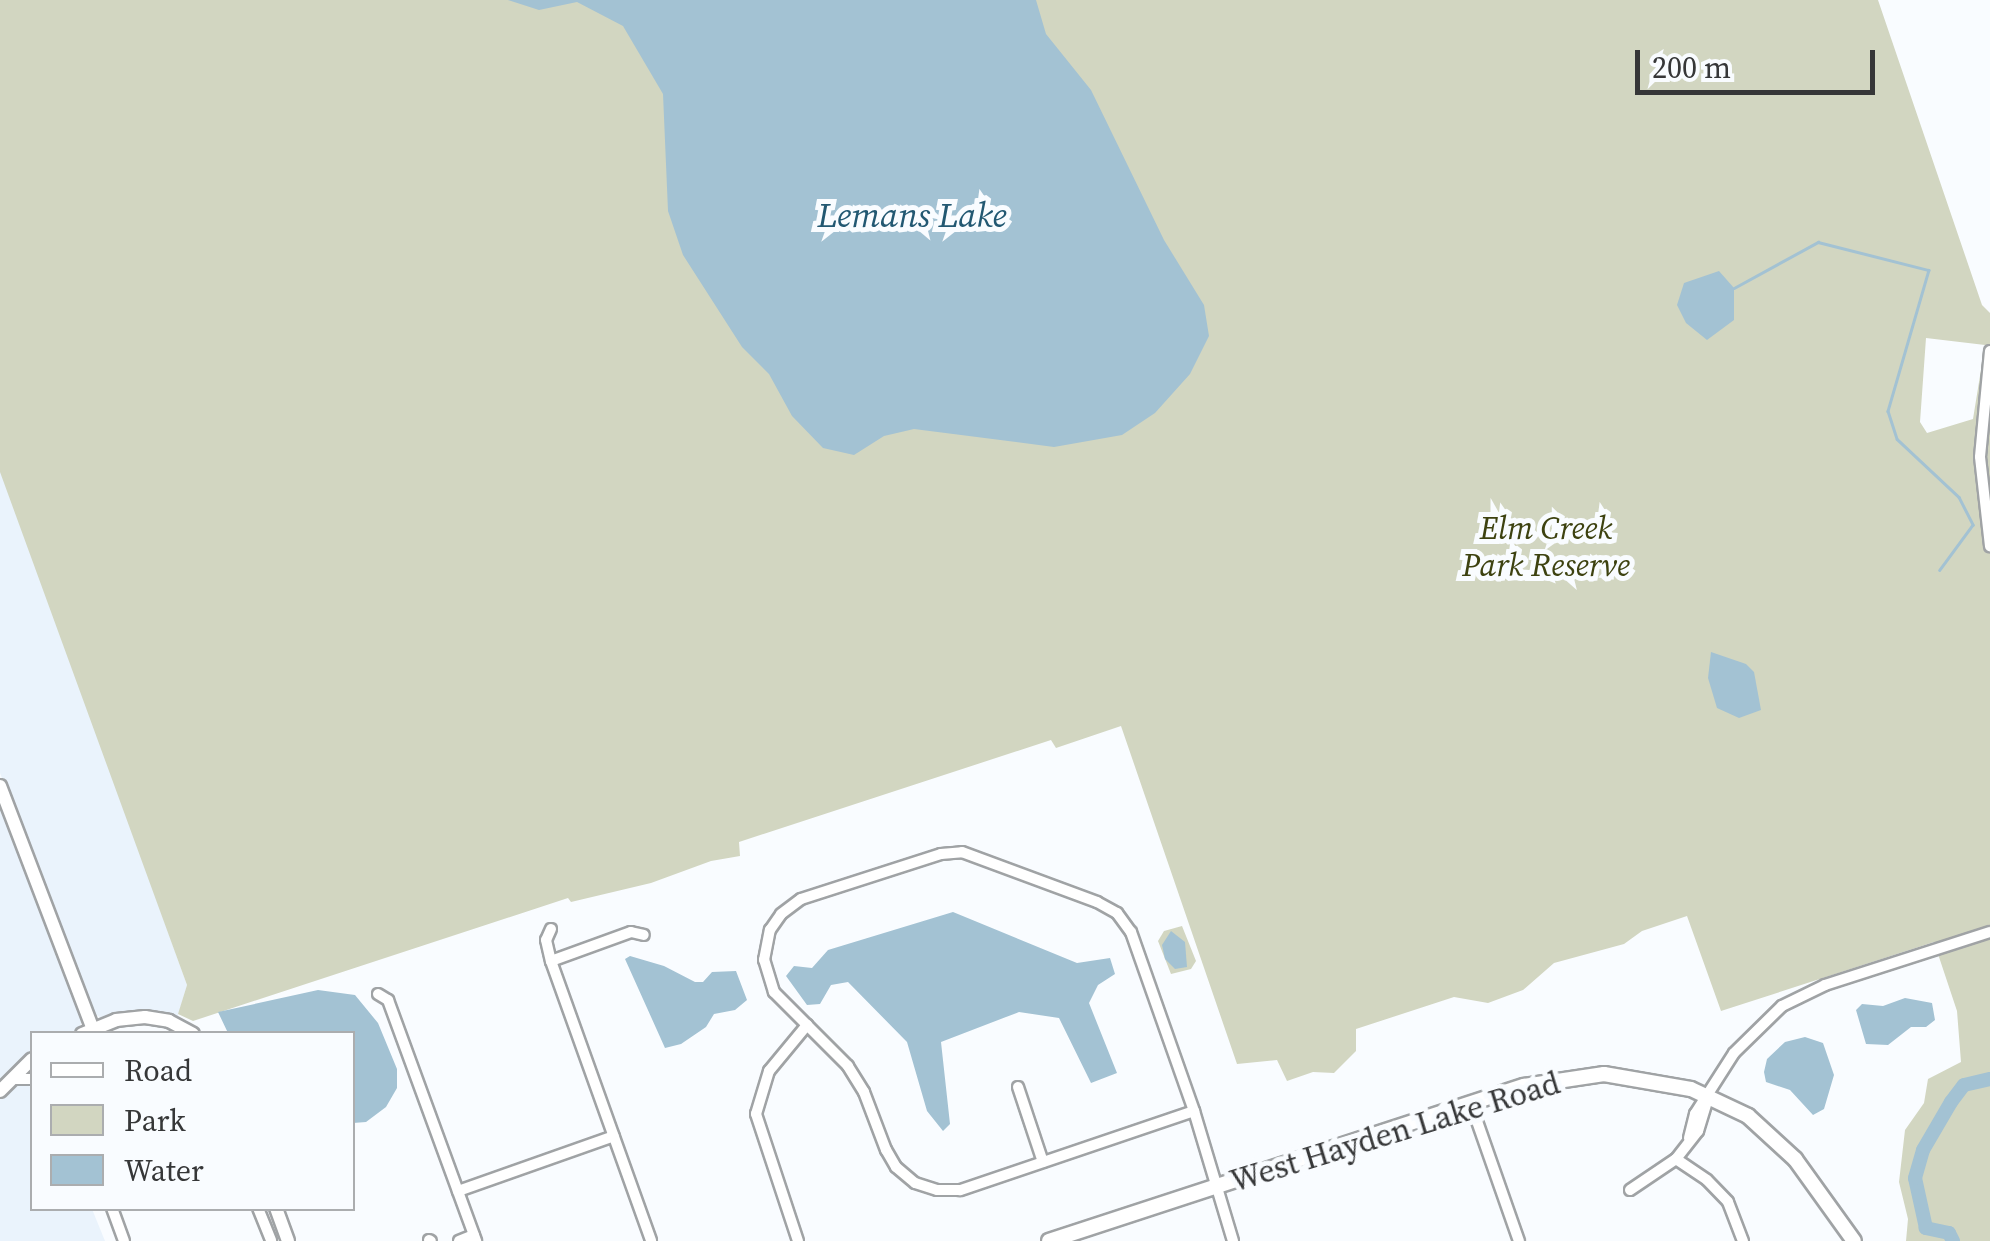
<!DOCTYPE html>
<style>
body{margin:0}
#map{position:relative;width:1990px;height:1241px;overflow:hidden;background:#f9fcff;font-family:"Source Serif 4",serif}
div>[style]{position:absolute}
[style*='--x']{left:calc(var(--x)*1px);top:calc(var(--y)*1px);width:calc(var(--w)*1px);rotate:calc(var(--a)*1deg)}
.built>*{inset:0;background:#eaf3fc}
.green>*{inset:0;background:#d2d6c1}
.water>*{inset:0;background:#a3c2d3}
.stream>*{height:2.5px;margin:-1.25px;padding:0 1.25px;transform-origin:1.25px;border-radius:1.25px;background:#a3c2d3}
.river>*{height:14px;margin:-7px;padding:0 7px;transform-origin:7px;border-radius:7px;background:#a3c2d3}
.roads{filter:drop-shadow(2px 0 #a0a3a5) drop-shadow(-2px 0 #a0a3a5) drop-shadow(0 2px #a0a3a5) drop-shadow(0 -2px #a0a3a5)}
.minor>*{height:10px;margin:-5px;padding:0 5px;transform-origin:5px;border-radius:5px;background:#fff}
.tertiary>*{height:12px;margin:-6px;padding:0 6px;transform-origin:6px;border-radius:6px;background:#fff}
.secondary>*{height:14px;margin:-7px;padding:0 7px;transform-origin:7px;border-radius:7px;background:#fff}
span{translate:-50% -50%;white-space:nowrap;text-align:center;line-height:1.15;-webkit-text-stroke:10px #f9fcff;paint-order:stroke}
.park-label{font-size:32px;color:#3d4210;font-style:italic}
.street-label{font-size:32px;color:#363738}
.water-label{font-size:35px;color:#225872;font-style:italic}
.legend{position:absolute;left:30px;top:1031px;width:325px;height:180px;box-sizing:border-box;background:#f9fcff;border:2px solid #abadaf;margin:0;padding:12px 18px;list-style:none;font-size:30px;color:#363738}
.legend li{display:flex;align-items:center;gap:20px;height:50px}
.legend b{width:50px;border:2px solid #abadaf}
.scale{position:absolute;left:1635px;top:50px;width:240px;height:45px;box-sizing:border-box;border:5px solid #363738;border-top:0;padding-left:12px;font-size:30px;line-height:35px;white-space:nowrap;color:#363738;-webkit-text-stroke:8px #f9fcff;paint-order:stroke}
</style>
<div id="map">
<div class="built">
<div style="clip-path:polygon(0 292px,93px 722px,187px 985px,177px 1019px,149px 1011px,104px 1019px,92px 1013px,0 773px)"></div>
<div style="clip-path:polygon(0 799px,82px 1021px,78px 1030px,69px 1033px,32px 1034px,32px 1053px,0 1085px)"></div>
<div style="clip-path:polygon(20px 1084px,32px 1087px,32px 1208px,92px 1209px,105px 1241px,0 1241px,0 1099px)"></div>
</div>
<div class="green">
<div style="clip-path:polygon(evenodd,0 0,1878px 0,1982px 305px,1990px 313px,1990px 1241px,1906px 1241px,1908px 1219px,1899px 1182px,1905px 1130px,1924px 1103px,1928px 1079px,1961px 1062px,1957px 1011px,1934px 942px,1721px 1011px,1687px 916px,1642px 931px,1624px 944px,1554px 963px,1523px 990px,1488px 1003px,1454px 997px,1356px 1029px,1356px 1051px,1334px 1073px,1313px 1072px,1287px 1081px,1277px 1060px,1237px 1064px,1121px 726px,1056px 748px,1051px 740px,739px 842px,740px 856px,711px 861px,651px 883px,571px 902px,568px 898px,193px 1021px,178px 1014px,187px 985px,0 472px,0 0,1926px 338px,1985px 345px,1973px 419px,1927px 433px,1920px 422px,1926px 338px)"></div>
<div style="clip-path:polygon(1182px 926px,1196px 961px,1191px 969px,1171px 974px,1158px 941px,1164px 931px)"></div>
</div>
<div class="water">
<div style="clip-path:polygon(508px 0,1036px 0,1046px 34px,1091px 90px,1164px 240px,1204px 305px,1209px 336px,1190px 374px,1155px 413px,1122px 435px,1054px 447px,914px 429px,884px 436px,854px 455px,823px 448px,792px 416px,769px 374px,742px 347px,683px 255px,668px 211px,663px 94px,623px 26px,577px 2px,539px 10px)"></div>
<div style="clip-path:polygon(1719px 271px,1734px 288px,1734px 320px,1707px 340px,1686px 323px,1677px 305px,1684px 283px)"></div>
<div style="clip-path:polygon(1711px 652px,1746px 664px,1754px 672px,1761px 710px,1739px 718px,1717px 708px,1708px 678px)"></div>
<div style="clip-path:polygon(953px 912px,1077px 963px,1110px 958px,1115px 974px,1098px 985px,1089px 1003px,1117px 1073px,1091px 1083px,1059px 1018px,1019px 1012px,941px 1042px,950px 1124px,943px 1131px,927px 1111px,907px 1042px,848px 982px,831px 985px,820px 1004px,807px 1005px,786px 976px,794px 966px,812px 968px,828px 950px)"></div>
<div style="clip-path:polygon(1171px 931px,1185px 942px,1187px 967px,1175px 969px,1165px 959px,1162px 945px)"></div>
<div style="clip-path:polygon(630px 956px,664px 966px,695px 982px,703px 982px,712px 972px,736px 971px,747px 1000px,735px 1010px,714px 1014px,706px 1027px,681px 1044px,665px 1048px,625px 959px)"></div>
<div style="clip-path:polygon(318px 990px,355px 995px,378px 1023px,397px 1069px,397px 1088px,386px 1107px,366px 1122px,353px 1123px,352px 1034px,228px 1033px,218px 1012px)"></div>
<div style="clip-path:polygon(1905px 998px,1932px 1003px,1935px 1020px,1926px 1027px,1911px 1027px,1888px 1045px,1866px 1044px,1856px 1010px,1862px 1004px,1883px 1006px)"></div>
<div style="clip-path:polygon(1805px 1037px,1823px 1043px,1834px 1075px,1824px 1109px,1813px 1115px,1790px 1090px,1766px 1082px,1764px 1072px,1767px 1059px,1785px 1042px)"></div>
</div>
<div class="stream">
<div style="--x:1734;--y:288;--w:96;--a:-28.7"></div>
<div style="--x:1818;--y:242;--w:114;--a:14.2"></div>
<div style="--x:1929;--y:270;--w:147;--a:106.2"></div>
<div style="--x:1888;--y:411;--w:29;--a:72"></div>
<div style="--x:1897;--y:439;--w:85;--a:43.1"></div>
<div style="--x:1959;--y:497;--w:31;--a:63"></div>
<div style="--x:1973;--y:525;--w:56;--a:126.3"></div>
</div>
<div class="river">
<div style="--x:1953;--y:1241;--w:9;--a:-117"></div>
<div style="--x:1949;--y:1233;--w:24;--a:-168"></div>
<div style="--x:1926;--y:1228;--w:51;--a:-102.4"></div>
<div style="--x:1915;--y:1178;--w:29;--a:-74"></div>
<div style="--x:1923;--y:1150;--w:56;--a:-59.7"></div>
<div style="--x:1951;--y:1102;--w:21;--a:-53"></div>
<div style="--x:1964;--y:1085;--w:27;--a:-13"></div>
</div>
<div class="roads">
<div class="minor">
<div style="--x:1990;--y:351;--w:106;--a:95.4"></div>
<div style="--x:1980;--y:457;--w:90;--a:83.6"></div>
<div style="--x:551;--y:929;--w:12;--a:114"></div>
<div style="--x:546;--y:940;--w:22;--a:77"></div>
<div style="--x:551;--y:961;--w:297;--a:70.3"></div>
<div style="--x:551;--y:961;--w:85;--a:-19.9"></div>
<div style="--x:631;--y:932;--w:13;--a:13"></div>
<div style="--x:378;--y:994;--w:12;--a:31"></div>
<div style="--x:388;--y:1000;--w:257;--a:69.9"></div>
<div style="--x:14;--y:1079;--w:18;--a:0"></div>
<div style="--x:1018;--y:1087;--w:79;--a:71.6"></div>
<div style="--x:1471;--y:1104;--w:145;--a:70.7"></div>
<div style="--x:1194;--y:1111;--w:247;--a:161.3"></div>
<div style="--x:960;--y:1190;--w:23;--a:180"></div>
<div style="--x:937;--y:1190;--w:23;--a:-162"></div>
<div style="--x:915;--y:1183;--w:25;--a:-140"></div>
<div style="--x:896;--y:1167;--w:20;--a:-120"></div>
<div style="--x:886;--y:1150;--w:62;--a:-110.8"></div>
<div style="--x:864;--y:1092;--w:31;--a:-122"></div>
<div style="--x:848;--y:1066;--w:105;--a:-135"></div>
<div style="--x:774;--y:992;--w:34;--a:-107"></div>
<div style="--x:764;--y:960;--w:31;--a:-79"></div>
<div style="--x:770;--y:930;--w:19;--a:-55"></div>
<div style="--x:781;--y:914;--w:25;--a:-37"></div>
<div style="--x:801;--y:899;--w:147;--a:-17.8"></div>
<div style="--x:941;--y:854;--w:21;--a:-5"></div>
<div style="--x:962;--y:852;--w:144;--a:20.3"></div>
<div style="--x:1097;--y:902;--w:23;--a:29"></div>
<div style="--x:1117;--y:913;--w:24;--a:54"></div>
<div style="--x:1131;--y:932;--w:190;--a:70.6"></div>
<div style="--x:1194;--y:1111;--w:136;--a:73.3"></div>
<div style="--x:1689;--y:1138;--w:25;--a:-76"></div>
<div style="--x:1695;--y:1114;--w:72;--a:-57.4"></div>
<div style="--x:1734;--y:1053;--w:67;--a:-44.4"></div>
<div style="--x:1782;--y:1006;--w:48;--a:-26"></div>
<div style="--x:1825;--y:985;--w:173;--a:-17.8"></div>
<div style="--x:1676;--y:1159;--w:37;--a:34"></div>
<div style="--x:1707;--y:1180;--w:30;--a:46"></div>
<div style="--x:1728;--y:1202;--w:42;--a:69"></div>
<div style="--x:1630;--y:1190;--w:55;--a:-34"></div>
<div style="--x:1676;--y:1159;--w:36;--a:-52"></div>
<div style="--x:1698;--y:1131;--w:31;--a:-73"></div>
<div style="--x:458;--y:1191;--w:165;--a:-19.4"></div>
<div style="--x:112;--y:1208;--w:35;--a:70"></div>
<div style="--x:258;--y:1208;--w:35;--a:68"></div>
<div style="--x:429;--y:1240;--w:2;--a:27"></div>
<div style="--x:459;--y:1241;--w:16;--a:-22"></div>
<div style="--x:798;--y:1241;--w:134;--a:-108.3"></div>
<div style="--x:756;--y:1114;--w:45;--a:-73.2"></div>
<div style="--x:769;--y:1071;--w:60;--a:-50.4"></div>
</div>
<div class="tertiary">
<div style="--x:0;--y:786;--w:260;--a:69.1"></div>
<div style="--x:82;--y:1034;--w:37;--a:-22"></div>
<div style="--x:116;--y:1020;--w:29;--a:-6"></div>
<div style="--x:145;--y:1017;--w:24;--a:9"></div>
<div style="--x:169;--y:1021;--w:27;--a:28"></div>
<div style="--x:0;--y:1091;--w:45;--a:-45"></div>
<div style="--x:276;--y:1208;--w:35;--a:70"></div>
</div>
<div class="secondary">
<div style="--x:1049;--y:1241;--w:500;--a:-18.1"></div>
<div style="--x:1524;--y:1086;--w:81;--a:-8.5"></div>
<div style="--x:1604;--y:1074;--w:88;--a:9.8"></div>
<div style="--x:1691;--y:1089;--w:63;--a:25.3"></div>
<div style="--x:1748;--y:1116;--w:64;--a:42.5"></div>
<div style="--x:1795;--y:1159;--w:101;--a:54.3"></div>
</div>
</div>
<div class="park-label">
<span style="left:1546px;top:547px">Elm Creek<br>Park Reserve</span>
</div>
<div class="street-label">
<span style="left:1395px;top:1132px;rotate:-17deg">West Hayden Lake Road</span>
</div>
<div class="water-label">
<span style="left:912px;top:215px">Lemans Lake</span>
</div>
<ul class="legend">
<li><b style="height:12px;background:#fff"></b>Road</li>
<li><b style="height:28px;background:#d2d6c1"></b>Park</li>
<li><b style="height:28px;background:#a3c2d3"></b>Water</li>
</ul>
<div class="scale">200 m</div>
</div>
